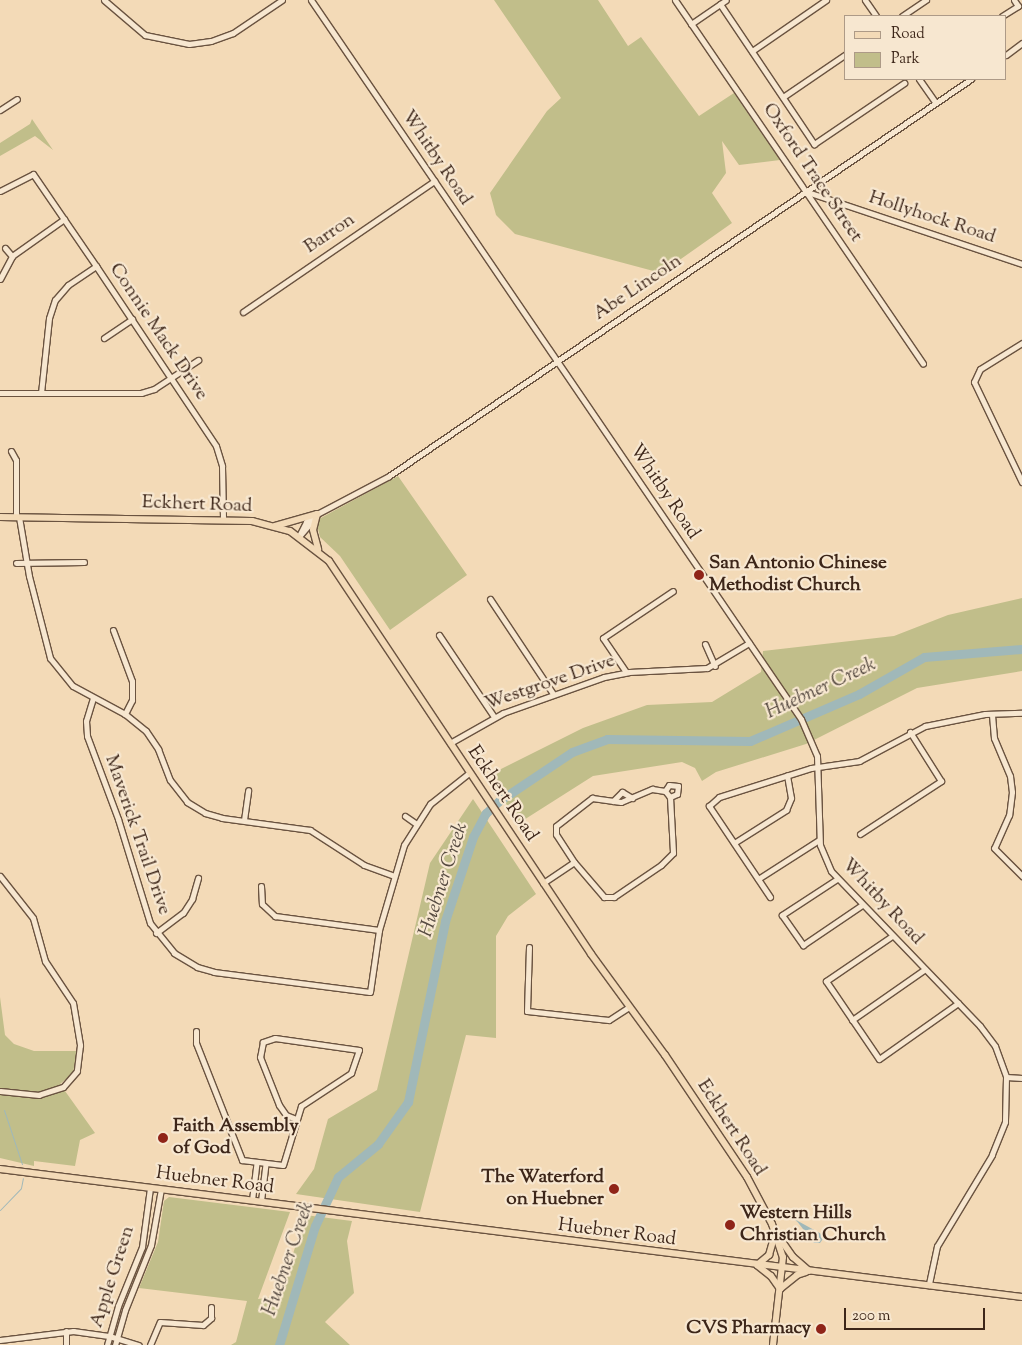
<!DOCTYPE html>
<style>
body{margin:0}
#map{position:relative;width:1022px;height:1345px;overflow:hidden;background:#f3dab7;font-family:"Sorts Mill Goudy",serif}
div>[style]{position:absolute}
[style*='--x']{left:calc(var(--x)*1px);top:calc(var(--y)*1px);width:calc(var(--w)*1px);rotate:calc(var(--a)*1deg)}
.green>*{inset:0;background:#c1be8a}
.water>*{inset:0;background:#a0b8b9}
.stream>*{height:1px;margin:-0.5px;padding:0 0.5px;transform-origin:0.5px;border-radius:0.5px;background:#a0b8b9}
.river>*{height:9px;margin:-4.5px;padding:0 4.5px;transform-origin:4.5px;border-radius:4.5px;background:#a0b8b9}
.roads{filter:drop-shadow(1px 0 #6a5340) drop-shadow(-1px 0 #6a5340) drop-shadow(0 1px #6a5340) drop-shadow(0 -1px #6a5340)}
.minor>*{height:5px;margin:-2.5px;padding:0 2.5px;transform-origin:2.5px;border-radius:2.5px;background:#f7e7d0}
.major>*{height:6px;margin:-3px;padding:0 3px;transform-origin:3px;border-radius:3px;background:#f3dab7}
.dots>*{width:14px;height:14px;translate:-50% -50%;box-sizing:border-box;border:2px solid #f7e7d0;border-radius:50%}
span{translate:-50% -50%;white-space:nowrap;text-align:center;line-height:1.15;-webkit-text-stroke:4.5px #f7e7d0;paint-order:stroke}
.street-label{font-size:19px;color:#3d2619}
.poi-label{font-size:19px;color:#3d2619;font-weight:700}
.left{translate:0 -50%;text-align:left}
.right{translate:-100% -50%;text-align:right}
.water-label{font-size:20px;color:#564a41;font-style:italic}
.legend{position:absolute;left:844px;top:15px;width:162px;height:65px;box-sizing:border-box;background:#f7e7d0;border:1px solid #ad9a87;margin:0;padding:6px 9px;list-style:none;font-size:15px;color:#3d2619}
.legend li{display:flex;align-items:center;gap:10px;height:25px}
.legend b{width:25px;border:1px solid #ad9a87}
.scale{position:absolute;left:844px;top:1308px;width:141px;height:22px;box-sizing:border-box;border:2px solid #3d2619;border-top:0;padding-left:6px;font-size:15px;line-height:18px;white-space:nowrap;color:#3d2619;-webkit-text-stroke:4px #f7e7d0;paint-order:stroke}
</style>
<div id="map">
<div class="green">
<div style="clip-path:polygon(494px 0,598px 0,628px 46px,641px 37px,699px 116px,734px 93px,780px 160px,739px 165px,722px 141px,726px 173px,712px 193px,732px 223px,661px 273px,515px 234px,496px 215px,490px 193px,547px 111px,561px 98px)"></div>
<div style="clip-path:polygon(32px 119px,53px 150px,35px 136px,0 156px,0 143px,30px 124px)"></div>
<div style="clip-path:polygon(398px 476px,467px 575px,390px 630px,340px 556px,320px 537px,317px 524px,319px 519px)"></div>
<div style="clip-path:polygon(1022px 598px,1022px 671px,917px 688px,806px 744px,716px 772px,702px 781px,695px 768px,682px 762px,593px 776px,519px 823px,487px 776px,583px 728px,647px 705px,712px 702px,761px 672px,763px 651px,894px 636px,948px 615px)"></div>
<div style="clip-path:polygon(473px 799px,536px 894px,508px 916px,496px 936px,496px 1038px,466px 1035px,420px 1212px,296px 1194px,314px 1169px,328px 1119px,377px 1090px,430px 863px)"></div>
<div style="clip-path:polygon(0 997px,5px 1035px,14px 1044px,34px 1051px,77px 1051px,73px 1073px,60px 1084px,95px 1133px,80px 1140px,75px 1166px,34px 1161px,34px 1166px,0 1158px)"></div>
<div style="clip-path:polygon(169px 1197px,290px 1212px,258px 1299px,280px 1296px,305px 1215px,352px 1221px,347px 1241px,354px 1293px,325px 1322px,350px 1345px,231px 1345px,236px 1342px,247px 1301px,139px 1288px,158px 1242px,164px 1201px)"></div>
</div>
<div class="water">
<div style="clip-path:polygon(796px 1220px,825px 1236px,820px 1243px,814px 1243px)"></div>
</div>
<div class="stream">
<div style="--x:4;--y:1110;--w:57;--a:71.6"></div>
<div style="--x:785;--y:1209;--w:16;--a:45"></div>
<div style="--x:0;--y:1210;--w:30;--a:-46"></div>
<div style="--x:21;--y:1188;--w:10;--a:-79"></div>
<div style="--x:823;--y:1235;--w:8;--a:-60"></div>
</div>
<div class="river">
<div style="--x:279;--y:1345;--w:124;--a:-73.2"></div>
<div style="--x:315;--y:1226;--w:54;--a:-64.9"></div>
<div style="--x:338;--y:1177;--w:52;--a:-39.5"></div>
<div style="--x:378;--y:1144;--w:52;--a:-54.5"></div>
<div style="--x:408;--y:1102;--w:185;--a:-78.4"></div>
<div style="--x:445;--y:921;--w:89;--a:-71.6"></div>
<div style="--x:473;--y:837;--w:27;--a:-62"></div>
<div style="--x:486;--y:813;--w:18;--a:-43"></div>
<div style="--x:499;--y:801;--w:88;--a:-33.9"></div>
<div style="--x:572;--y:752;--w:37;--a:-20"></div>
<div style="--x:607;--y:739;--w:143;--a:0.8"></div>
<div style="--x:750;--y:741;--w:119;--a:-23.3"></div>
<div style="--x:859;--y:694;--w:75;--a:-29.6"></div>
<div style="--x:924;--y:657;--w:98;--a:-4.7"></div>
</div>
<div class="roads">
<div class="minor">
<div style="--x:104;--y:0;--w:54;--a:40.5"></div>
<div style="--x:145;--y:35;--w:45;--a:11.6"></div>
<div style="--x:189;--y:44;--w:22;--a:-8"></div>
<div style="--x:211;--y:41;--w:23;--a:-20"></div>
<div style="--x:233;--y:33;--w:59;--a:-34"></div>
<div style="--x:311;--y:0;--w:870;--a:55.73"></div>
<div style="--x:801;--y:719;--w:40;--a:66.6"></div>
<div style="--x:817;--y:756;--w:89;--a:88.1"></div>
<div style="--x:820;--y:845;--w:28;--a:67"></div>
<div style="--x:831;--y:871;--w:215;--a:46.1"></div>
<div style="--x:980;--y:1026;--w:25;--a:53"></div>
<div style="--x:995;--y:1046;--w:33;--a:70"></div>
<div style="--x:1006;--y:1077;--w:45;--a:91.3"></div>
<div style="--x:1005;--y:1122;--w:35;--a:112"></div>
<div style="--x:992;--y:1155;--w:106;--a:121.1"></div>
<div style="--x:937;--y:1246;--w:40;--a:102"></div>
<div style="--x:675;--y:0;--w:440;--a:55.7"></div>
<div style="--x:865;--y:0;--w:19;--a:55"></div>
<div style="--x:720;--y:4;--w:169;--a:56.1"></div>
<div style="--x:814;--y:144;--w:109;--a:-34.1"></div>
<div style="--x:902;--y:16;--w:29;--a:-34"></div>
<div style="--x:1002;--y:16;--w:19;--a:-32"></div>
<div style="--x:1018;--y:6;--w:7;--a:-124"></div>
<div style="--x:691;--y:24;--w:42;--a:-34.4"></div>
<div style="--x:752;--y:51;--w:90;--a:-34.6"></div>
<div style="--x:1006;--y:55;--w:20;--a:-37"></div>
<div style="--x:919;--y:79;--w:29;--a:55"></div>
<div style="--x:783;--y:97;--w:76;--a:-34.3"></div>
<div style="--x:0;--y:110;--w:20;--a:-33"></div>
<div style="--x:0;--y:191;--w:37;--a:-27"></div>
<div style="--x:33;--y:174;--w:112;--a:55.6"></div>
<div style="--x:96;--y:266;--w:216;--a:56.3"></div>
<div style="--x:216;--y:446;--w:21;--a:73"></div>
<div style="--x:222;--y:466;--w:53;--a:88.9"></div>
<div style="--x:807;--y:192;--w:227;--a:18.5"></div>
<div style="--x:5;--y:248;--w:11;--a:49"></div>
<div style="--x:0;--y:279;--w:26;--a:-62"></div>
<div style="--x:12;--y:256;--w:64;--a:-35.4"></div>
<div style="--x:243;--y:312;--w:232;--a:-34.4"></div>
<div style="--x:104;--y:338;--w:34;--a:-34"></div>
<div style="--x:1022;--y:343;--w:49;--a:148.2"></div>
<div style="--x:980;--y:369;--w:14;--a:115"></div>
<div style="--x:974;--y:382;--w:111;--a:64.4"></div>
<div style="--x:0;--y:393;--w:141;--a:0"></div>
<div style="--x:141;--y:393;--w:14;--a:-17"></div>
<div style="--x:154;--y:389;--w:53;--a:-33.4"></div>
<div style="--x:41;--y:393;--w:75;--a:-83.9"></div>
<div style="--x:49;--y:318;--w:19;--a:-72"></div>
<div style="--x:55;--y:300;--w:20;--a:-49"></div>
<div style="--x:68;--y:285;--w:34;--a:-34"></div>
<div style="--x:11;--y:451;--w:10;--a:61"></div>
<div style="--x:16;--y:460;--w:57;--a:90"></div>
<div style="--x:19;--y:517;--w:60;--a:80.4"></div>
<div style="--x:29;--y:576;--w:85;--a:75.6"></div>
<div style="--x:50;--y:658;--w:36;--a:51"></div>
<div style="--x:73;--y:686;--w:59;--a:28.3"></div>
<div style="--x:125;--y:714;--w:27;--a:39"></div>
<div style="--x:146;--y:731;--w:22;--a:56"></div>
<div style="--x:158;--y:749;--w:33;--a:69"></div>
<div style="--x:170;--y:780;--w:28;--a:52"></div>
<div style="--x:187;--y:802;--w:21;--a:31"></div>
<div style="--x:205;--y:813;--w:18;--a:16"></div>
<div style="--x:222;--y:818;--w:89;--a:7.8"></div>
<div style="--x:310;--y:830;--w:64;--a:32.9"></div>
<div style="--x:364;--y:865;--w:32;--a:20"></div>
<div style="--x:301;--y:534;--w:18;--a:-49"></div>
<div style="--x:299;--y:536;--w:16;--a:-63"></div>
<div style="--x:306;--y:522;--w:14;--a:-36"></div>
<div style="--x:317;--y:514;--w:81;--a:-27.8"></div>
<div style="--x:389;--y:476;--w:705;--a:-34.3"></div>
<div style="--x:16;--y:563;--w:68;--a:-0.8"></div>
<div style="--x:490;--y:599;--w:114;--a:56.4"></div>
<div style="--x:113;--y:630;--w:54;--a:69.6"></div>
<div style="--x:132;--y:681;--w:19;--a:90"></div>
<div style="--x:132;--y:700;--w:16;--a:117"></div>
<div style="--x:439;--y:635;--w:99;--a:56.1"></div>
<div style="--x:705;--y:644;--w:24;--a:66"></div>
<div style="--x:626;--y:672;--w:41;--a:-124.1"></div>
<div style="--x:603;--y:638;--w:84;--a:-33.9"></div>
<div style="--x:93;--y:698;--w:24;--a:107"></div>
<div style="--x:86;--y:721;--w:15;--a:86"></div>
<div style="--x:87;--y:736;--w:89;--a:69.5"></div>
<div style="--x:118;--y:819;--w:109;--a:72.9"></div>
<div style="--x:150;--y:923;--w:38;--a:51"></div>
<div style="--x:174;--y:953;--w:27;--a:31"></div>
<div style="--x:197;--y:967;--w:18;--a:16"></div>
<div style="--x:214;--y:972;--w:157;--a:7.3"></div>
<div style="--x:370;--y:992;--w:63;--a:-81.7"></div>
<div style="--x:379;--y:930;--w:89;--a:-73.6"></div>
<div style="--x:404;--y:845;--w:49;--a:-57.6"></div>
<div style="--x:430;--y:804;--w:50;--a:-38.5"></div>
<div style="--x:992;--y:715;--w:23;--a:85"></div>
<div style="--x:994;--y:738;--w:41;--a:67.2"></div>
<div style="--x:1010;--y:776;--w:16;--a:83"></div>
<div style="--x:1012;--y:792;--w:23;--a:97"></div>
<div style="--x:1009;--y:815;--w:36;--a:114"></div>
<div style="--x:994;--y:848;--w:40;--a:45"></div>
<div style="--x:450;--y:743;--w:61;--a:-29.5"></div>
<div style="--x:503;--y:713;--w:107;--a:-19.6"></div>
<div style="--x:604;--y:677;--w:25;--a:-11"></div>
<div style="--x:629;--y:672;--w:78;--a:-2.9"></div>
<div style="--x:707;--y:668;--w:49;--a:-30.8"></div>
<div style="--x:652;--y:789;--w:13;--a:9"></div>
<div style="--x:665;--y:791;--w:8;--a:50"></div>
<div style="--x:670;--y:797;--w:56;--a:86.9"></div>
<div style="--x:673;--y:853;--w:17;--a:135"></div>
<div style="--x:661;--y:865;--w:57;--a:145.8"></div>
<div style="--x:614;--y:897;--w:10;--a:180"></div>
<div style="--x:604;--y:897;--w:46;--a:-130.6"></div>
<div style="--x:574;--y:862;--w:33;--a:-123"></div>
<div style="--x:556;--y:834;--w:8;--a:-90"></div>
<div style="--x:556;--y:826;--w:46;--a:-37.9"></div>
<div style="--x:592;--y:798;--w:29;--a:8"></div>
<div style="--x:621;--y:802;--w:34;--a:-23"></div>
<div style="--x:665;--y:791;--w:7;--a:-56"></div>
<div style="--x:669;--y:785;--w:9;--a:6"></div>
<div style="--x:678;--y:786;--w:8;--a:97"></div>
<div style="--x:677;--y:794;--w:8;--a:157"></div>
<div style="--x:613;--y:801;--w:13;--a:-45"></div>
<div style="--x:622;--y:792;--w:12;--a:31"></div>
<div style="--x:405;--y:816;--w:12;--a:35"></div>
<div style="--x:244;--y:820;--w:30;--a:-82"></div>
<div style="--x:860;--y:834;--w:97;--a:-33.2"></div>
<div style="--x:941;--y:781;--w:58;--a:-122.3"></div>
<div style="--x:734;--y:843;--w:62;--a:-32.4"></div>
<div style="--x:786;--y:810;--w:13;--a:-67"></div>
<div style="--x:791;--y:798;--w:23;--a:-100"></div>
<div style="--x:0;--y:876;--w:53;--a:51.8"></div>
<div style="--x:33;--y:918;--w:45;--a:74.4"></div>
<div style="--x:45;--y:961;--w:50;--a:56.3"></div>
<div style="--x:73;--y:1003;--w:43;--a:80.5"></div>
<div style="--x:80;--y:1045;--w:26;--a:97"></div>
<div style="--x:77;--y:1071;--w:21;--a:131"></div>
<div style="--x:63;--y:1087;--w:25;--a:162"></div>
<div style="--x:39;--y:1095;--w:39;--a:-174"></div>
<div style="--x:758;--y:879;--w:72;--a:-32.6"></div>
<div style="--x:837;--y:879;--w:66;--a:146.8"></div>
<div style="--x:782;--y:915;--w:37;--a:55"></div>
<div style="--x:803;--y:945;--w:71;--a:-34.1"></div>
<div style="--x:543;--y:883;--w:37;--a:-34"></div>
<div style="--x:261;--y:886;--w:18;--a:87"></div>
<div style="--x:262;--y:904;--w:18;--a:43"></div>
<div style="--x:275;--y:916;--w:105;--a:7.7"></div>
<div style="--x:770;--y:897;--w:110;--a:-123.8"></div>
<div style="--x:709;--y:806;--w:13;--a:-42"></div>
<div style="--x:719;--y:797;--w:96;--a:-17.5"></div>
<div style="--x:811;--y:768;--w:49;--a:-8.3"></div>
<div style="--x:859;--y:761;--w:75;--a:-27.9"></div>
<div style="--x:925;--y:726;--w:61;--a:-11.3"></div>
<div style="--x:985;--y:714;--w:37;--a:-2"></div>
<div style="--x:156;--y:933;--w:34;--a:-37"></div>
<div style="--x:183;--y:913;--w:17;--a:-57"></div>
<div style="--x:192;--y:899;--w:22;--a:-74"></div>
<div style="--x:892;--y:936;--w:80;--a:145.7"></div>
<div style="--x:826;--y:981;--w:94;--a:55.8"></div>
<div style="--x:879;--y:1059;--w:97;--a:-35.3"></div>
<div style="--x:529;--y:947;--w:64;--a:91.8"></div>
<div style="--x:527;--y:1011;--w:82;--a:6.3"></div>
<div style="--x:609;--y:1020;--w:24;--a:-33"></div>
<div style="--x:852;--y:1020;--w:89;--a:-34.9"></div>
<div style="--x:196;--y:1031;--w:12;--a:90"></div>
<div style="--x:196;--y:1043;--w:126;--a:68.5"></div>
<div style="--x:242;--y:1160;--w:41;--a:7"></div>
<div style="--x:283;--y:1165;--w:62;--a:-73"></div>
<div style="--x:301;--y:1106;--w:60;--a:-33.4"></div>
<div style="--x:351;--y:1073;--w:24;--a:-71"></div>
<div style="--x:359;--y:1050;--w:85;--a:-171.9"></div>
<div style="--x:275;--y:1038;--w:13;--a:162"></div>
<div style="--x:263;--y:1042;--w:15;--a:101"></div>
<div style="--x:260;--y:1057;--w:52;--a:68.4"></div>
<div style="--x:279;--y:1105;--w:12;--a:55"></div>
<div style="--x:286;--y:1115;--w:11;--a:22"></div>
<div style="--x:1006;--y:1077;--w:16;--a:4"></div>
<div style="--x:252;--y:1200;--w:38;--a:-83"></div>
<div style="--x:261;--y:1201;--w:38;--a:-83"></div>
<div style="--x:66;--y:1331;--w:14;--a:90"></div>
<div style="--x:0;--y:1340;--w:74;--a:-7"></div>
<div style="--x:73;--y:1331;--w:36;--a:8"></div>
<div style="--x:109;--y:1336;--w:31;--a:17"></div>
<div style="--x:107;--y:1345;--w:41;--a:-74.2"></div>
<div style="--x:118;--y:1306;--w:64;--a:-67.9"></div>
<div style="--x:142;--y:1247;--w:60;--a:-82.3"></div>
<div style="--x:115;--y:1345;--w:36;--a:-74"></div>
<div style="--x:125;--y:1310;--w:70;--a:-68.2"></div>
<div style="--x:151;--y:1245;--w:57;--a:-79.9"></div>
<div style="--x:150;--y:1345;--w:25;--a:-67"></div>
<div style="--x:160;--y:1322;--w:43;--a:4"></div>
<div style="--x:203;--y:1325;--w:11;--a:-41"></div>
<div style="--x:211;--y:1318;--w:11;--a:-90"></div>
</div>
<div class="major">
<div style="--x:317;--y:514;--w:16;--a:104"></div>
<div style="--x:313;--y:530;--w:20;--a:75"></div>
<div style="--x:0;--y:517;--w:252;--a:0.9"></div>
<div style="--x:252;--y:521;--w:39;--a:15"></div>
<div style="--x:290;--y:531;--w:49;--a:37.6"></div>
<div style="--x:329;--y:561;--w:472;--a:56.3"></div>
<div style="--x:591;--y:954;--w:125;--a:53.8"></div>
<div style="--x:665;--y:1055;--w:147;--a:56.1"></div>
<div style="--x:747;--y:1177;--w:53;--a:62"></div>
<div style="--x:772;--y:1224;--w:35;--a:72"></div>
<div style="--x:783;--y:1257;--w:89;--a:96.5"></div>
<div style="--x:275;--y:526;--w:44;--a:-15.9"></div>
<div style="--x:0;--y:1169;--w:1030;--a:7.14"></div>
<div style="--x:781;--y:1240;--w:21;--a:55"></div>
<div style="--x:793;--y:1257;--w:21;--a:41"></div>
<div style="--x:757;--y:1265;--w:16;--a:-40"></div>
<div style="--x:769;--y:1255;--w:22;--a:-74"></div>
<div style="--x:758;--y:1266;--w:16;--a:38"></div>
<div style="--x:771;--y:1276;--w:16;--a:55"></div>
<div style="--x:780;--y:1289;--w:22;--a:-39"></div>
<div style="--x:797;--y:1275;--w:9;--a:-18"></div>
</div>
</div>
<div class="dots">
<div style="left:699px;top:575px;background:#8f2418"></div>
<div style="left:163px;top:1138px;background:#8f2418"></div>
<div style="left:614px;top:1189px;background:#8f2418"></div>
<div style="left:730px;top:1225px;background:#8f2418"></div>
<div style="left:821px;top:1329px;background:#8f2418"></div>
</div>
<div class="street-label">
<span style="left:436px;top:158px;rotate:56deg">Whitby Road</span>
<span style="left:812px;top:173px;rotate:56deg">Oxford Trace Street</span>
<span style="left:932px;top:218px;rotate:18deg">Hollyhock Road</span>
<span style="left:330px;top:234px;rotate:-34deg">Barron</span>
<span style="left:638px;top:288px;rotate:-34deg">Abe Lincoln</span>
<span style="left:158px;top:332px;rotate:56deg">Connie Mack Drive</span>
<span style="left:664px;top:492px;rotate:56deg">Whitby Road</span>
<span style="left:197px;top:505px;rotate:2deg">Eckhert Road</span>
<span style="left:550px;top:683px;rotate:-19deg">Westgrove Drive</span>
<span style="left:502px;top:794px;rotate:56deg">Eckhert Road</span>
<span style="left:137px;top:835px;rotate:71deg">Maverick Trail Drive</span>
<span style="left:882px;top:902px;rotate:47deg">Whitby Road</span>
<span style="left:731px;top:1128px;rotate:57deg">Eckhert Road</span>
<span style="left:215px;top:1181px;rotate:7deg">Huebner Road</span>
<span style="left:617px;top:1233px;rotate:7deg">Huebner Road</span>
<span style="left:113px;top:1277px;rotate:-72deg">Apple Green</span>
</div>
<div class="poi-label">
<span class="left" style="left:709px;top:575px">San Antonio Chinese<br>Methodist Church</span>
<span class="left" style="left:173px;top:1138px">Faith Assembly<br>of God</span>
<span class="right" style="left:604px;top:1189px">The Waterford<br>on Huebner</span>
<span class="left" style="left:740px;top:1225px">Western Hills<br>Christian Church</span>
<span class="right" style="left:811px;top:1329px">CVS Pharmacy</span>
</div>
<div class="water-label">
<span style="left:821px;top:689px;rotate:-25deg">Huebner Creek</span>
<span style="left:444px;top:880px;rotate:-72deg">Huebner Creek</span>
<span style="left:289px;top:1259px;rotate:-71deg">Huebner Creek</span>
</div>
<ul class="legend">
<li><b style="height:6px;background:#f3dab7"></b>Road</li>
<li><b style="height:14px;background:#c1be8a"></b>Park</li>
</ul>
<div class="scale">200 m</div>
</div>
